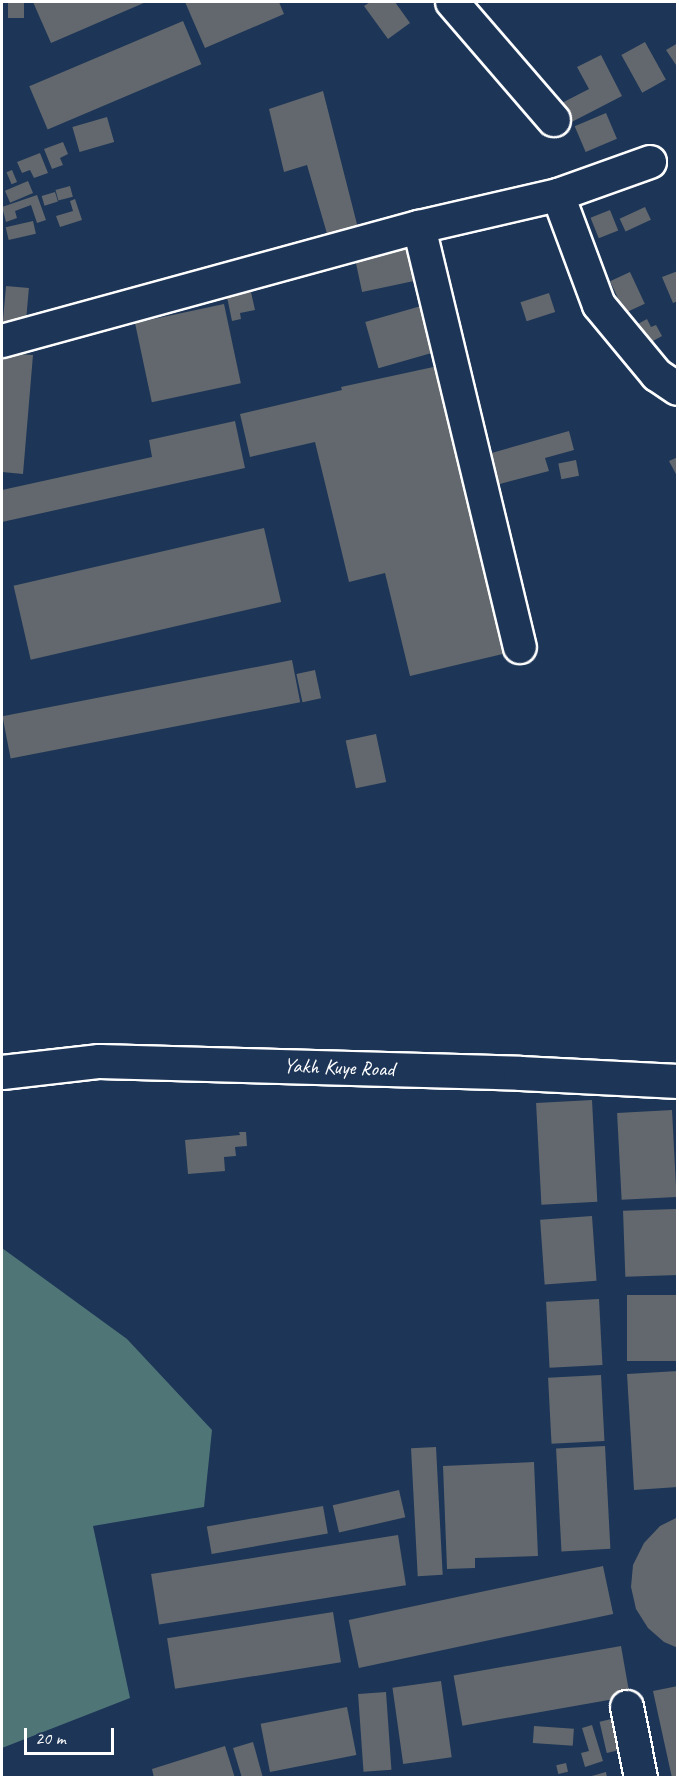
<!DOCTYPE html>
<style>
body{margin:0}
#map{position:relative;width:679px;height:1779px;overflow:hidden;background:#1d3557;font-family:Caveat,sans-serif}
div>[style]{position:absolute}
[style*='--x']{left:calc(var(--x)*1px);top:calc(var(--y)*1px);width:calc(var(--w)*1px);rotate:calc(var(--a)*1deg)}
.green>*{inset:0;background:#4f7577}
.building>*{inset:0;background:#62686d;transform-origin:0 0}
.roads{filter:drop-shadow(2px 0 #fff) drop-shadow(-2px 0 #fff) drop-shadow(0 2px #fff) drop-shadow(0 -2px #fff)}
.street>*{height:32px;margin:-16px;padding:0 16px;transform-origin:16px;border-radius:16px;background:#1d3557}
.secondary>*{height:33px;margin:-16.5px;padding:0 16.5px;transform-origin:16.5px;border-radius:16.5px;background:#1d3557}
span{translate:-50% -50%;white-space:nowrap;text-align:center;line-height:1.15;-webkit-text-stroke:4.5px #1d3557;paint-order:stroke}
.street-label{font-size:21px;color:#fff}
.frame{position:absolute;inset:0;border:3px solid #fff;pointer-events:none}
.scale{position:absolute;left:24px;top:1728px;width:90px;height:27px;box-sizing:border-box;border:3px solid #fff;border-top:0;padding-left:8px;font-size:18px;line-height:21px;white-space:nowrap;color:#fff;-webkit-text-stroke:4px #1d3557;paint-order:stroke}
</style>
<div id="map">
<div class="green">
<div style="clip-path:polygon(2px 1248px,127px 1339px,212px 1430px,204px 1507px,93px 1526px,130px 1698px,2px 1748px)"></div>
</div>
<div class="building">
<div style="left:8px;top:2px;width:16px;height:16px"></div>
<div style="clip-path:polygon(33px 2px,146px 2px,51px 43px)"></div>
<div style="clip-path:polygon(185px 2px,279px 2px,284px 14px,205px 48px)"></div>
<div style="clip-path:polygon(370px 2px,395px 2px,410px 23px,388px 39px,364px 6px)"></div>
<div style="left:183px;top:21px;width:47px;height:167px;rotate:67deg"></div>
<div style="left:645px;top:42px;width:43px;height:27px;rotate:61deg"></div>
<div style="clip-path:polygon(678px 43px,678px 64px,676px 65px,666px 50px)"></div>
<div style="clip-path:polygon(601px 55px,622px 96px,562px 127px,552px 108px,589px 89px,577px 67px)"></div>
<div style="clip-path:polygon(323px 91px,360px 236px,330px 244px,307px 165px,284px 172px,269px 109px)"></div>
<div style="left:606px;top:113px;width:28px;height:34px;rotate:67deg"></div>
<div style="left:107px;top:117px;width:26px;height:36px;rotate:74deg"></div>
<div style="clip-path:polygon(63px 142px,68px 154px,60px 158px,63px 165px,52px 169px,44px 149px)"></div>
<div style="clip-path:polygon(40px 153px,48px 173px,34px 178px,30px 170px,22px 173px,17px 162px)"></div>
<div style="left:12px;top:170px;width:13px;height:6px;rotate:67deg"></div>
<div style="left:28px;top:181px;width:13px;height:25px;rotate:67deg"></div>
<div style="left:70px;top:186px;width:11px;height:15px;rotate:75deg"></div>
<div style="left:55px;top:192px;width:10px;height:14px;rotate:73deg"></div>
<div style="clip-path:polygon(37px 195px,46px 220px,37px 223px,31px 205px,15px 211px,17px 218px,6px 222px,2px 207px)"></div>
<div style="clip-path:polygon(75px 199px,82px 220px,60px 227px,56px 216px,73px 211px,70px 201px)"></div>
<div style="left:645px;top:207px;width:14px;height:28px;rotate:65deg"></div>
<div style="left:610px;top:210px;width:22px;height:21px;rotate:68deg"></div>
<div style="left:33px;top:221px;width:13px;height:28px;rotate:77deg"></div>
<div style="left:405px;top:239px;width:43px;height:53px;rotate:78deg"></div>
<div style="clip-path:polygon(678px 271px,678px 301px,673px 303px,662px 277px)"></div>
<div style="left:630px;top:272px;width:35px;height:22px;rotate:65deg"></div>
<div style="left:6px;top:286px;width:23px;height:39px;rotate:5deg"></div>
<div style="clip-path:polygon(251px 292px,255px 310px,240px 313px,241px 319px,232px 321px,227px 297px)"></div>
<div style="left:549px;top:293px;width:20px;height:30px;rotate:72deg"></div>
<div style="left:224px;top:304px;width:81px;height:91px;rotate:78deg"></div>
<div style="left:421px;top:306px;width:48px;height:58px;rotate:74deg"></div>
<div style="clip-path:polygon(647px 319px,651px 327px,656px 325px,662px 336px,644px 346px,634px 326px)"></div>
<div style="clip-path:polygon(2px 353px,33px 355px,23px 474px,2px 472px)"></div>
<div style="clip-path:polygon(438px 366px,507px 653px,410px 676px,385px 573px,349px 582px,315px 442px,250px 457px,240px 414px,342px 390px,341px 387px)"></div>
<div style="clip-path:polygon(235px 421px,245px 468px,2px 522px,2px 490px,152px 457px,149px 440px)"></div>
<div style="clip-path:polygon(569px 431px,574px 450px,545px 458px,549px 471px,496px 485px,488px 454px)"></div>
<div style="clip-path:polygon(678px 457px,678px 478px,669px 461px)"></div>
<div style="left:576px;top:460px;width:16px;height:18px;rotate:79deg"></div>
<div style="left:264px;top:528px;width:76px;height:257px;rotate:77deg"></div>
<div style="left:292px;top:660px;width:43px;height:295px;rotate:79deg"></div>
<div style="left:315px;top:670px;width:29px;height:19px;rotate:78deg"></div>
<div style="left:376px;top:734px;width:49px;height:31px;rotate:78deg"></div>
<div style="left:592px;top:1100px;width:102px;height:56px;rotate:87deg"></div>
<div style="left:672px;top:1110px;width:87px;height:55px;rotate:87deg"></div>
<div style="clip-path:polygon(239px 1132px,246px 1132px,247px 1146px,235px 1147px,236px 1156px,224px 1157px,225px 1171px,188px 1174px,185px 1140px,240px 1135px)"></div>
<div style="left:676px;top:1209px;width:66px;height:53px;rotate:88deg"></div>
<div style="left:592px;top:1216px;width:65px;height:52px;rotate:86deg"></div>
<div style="left:678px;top:1295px;width:66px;height:51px;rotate:90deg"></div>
<div style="left:599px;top:1299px;width:66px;height:53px;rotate:87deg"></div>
<div style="clip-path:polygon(678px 1371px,678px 1487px,634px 1490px,627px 1374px)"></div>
<div style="left:601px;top:1375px;width:66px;height:53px;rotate:87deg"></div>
<div style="left:605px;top:1446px;width:103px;height:49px;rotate:87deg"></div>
<div style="left:436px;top:1447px;width:128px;height:25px;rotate:87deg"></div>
<div style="clip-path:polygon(534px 1462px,538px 1556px,475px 1558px,475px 1568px,447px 1569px,443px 1466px)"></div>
<div style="left:399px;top:1490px;width:28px;height:68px;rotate:77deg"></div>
<div style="left:323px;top:1506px;width:28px;height:118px;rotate:80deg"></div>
<div style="clip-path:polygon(678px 1517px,678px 1648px,664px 1642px,648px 1628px,636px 1609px,631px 1587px,633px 1565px,644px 1543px,660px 1526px)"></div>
<div style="left:398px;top:1535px;width:51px;height:250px;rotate:81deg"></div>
<div style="left:603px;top:1566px;width:49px;height:260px;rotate:78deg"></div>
<div style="left:333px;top:1612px;width:51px;height:168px;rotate:81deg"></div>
<div style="left:621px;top:1646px;width:51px;height:170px;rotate:80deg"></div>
<div style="left:441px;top:1681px;width:77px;height:49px;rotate:82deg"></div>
<div style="clip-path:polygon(678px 1686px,678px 1778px,672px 1778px,653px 1691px)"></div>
<div style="left:386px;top:1692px;width:78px;height:28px;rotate:86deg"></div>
<div style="left:347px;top:1707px;width:49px;height:88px;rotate:79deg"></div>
<div style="left:620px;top:1717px;width:32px;height:21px;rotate:77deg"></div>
<div style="clip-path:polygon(592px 1725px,603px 1761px,585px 1767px,581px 1753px,589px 1751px,582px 1728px)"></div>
<div style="left:534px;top:1726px;width:40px;height:17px;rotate:4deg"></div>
<div style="clip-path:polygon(253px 1742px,263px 1778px,242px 1778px,233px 1748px)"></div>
<div style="clip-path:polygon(225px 1746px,235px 1778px,154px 1778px,152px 1769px)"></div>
<div style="left:566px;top:1763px;width:9px;height:10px;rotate:77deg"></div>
<div style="clip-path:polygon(606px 1772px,607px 1778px,588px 1778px,588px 1777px)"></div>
</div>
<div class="roads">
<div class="street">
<div style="--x:452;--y:2;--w:156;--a:49.2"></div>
<div style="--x:650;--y:162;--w:98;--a:160.3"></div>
<div style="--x:558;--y:195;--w:117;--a:69.6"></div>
<div style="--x:599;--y:305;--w:91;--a:50.4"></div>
<div style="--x:657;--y:375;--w:25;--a:34"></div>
<div style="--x:419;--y:227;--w:432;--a:76.5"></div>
<div style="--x:2;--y:341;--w:432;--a:-15.3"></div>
<div style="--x:419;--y:227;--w:143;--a:-13"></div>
<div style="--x:627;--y:1707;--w:72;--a:78.8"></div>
</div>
<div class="secondary">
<div style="--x:2;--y:1072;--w:98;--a:-6.5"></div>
<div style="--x:99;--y:1061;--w:421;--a:1.6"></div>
<div style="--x:520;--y:1073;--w:158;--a:2.9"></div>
</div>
</div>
<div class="street-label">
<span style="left:339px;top:1067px;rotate:2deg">Yakh Kuye Road</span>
</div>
<div class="frame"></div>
<div class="scale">20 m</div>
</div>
